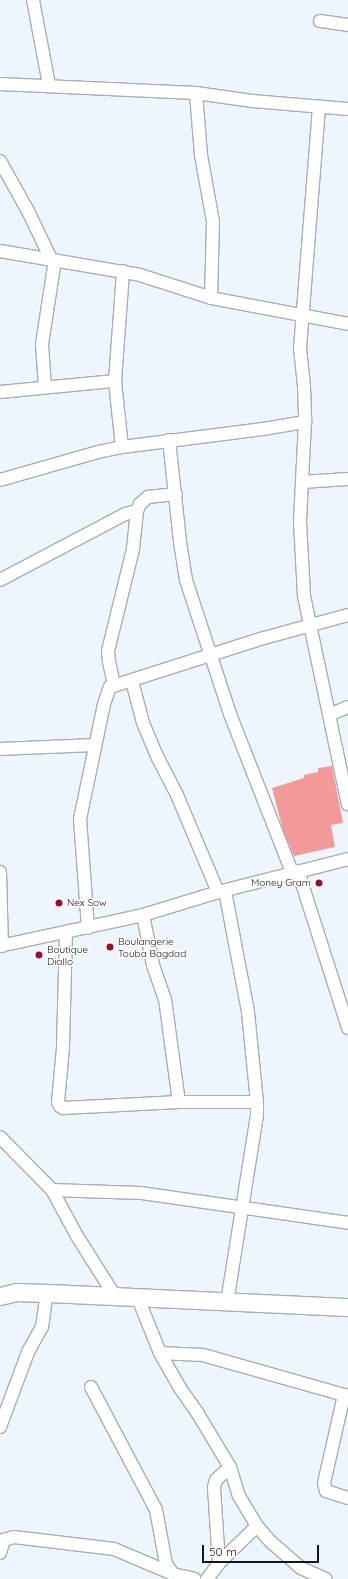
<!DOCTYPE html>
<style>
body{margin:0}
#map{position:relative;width:348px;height:1579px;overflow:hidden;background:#eef5fc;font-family:Quicksand,sans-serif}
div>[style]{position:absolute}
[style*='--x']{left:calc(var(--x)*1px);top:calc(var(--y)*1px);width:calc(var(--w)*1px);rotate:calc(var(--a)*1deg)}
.building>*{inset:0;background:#f19a99}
.roads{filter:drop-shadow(1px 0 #a7aeb4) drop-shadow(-1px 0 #a7aeb4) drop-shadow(0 1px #a7aeb4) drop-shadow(0 -1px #a7aeb4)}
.street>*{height:12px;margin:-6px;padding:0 6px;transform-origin:6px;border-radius:6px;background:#fff}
.secondary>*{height:17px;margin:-8.5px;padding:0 8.5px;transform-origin:8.5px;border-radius:8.5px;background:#fff}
.dots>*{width:11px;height:11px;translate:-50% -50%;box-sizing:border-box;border:2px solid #fff;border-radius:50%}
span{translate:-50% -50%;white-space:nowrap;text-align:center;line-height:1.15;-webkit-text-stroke:3px #fff;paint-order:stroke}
.poi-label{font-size:10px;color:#131518}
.right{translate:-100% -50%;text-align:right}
.left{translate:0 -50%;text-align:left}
.scale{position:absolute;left:202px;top:1545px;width:117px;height:18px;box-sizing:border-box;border:2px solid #131518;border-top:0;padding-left:5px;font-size:12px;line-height:14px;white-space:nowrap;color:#131518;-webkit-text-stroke:3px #fff;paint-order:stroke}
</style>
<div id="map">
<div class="building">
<div style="clip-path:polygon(332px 766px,343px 823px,331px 825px,335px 847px,294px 856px,283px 830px,272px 788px,304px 778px,304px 775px,318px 772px,318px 768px)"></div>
</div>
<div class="roads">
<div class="street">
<div style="--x:33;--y:0;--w:86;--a:79.3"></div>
<div style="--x:320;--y:21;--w:28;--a:8"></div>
<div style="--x:0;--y:84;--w:196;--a:2.6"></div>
<div style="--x:196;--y:93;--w:57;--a:8.1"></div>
<div style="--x:252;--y:101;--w:96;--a:4.8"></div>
<div style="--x:196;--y:93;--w:62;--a:85.4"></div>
<div style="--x:201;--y:155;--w:68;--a:79.8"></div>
<div style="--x:213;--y:222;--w:76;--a:91.5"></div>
<div style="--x:319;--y:107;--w:242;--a:94.5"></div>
<div style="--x:300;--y:348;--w:38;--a:84"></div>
<div style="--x:304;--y:386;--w:36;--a:88"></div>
<div style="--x:305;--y:422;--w:100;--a:92.9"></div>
<div style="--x:300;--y:522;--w:74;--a:86.9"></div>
<div style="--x:304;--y:596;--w:213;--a:78.1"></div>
<div style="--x:0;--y:161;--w:57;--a:60.8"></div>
<div style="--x:28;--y:211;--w:53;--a:64.4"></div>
<div style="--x:0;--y:251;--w:142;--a:9.7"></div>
<div style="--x:140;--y:275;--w:75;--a:17.9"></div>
<div style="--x:211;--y:298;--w:139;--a:10.7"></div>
<div style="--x:45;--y:387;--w:43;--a:-94"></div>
<div style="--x:42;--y:344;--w:85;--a:-81.2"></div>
<div style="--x:0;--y:392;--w:116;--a:-5.5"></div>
<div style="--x:169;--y:440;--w:103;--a:83.8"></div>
<div style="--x:180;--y:542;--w:38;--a:81"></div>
<div style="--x:186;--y:580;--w:141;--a:71.8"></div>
<div style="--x:230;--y:714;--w:170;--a:68.6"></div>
<div style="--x:122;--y:447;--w:66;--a:-96.1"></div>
<div style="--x:115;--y:381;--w:110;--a:-85.8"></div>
<div style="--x:0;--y:480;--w:102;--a:-15.9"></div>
<div style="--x:98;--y:452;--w:25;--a:-12"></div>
<div style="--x:122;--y:447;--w:142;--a:-7.3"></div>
<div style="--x:263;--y:429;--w:43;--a:-9.5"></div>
<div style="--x:302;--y:482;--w:46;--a:-3.7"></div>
<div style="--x:0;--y:580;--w:141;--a:-27.8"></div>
<div style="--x:125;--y:514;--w:12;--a:-14"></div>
<div style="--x:132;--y:681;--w:43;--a:75.3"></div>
<div style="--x:143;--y:723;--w:38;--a:67"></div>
<div style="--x:158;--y:758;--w:42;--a:62.8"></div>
<div style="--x:177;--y:795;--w:105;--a:67.1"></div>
<div style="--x:114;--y:685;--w:24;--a:-102"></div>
<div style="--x:109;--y:662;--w:11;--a:-95"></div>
<div style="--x:108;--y:651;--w:105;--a:-76.2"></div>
<div style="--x:133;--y:549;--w:38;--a:-84"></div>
<div style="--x:137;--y:511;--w:8;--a:-67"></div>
<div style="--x:140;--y:504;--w:11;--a:-41"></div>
<div style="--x:148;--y:497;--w:28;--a:-6"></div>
<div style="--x:329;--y:715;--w:21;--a:-23"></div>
<div style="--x:0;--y:749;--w:95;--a:-2.4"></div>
<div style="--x:298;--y:871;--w:165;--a:72.3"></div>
<div style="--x:0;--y:872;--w:74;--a:88.5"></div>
<div style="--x:225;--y:891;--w:123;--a:79.2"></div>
<div style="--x:248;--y:1012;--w:90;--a:84.3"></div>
<div style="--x:257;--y:1102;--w:13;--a:90"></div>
<div style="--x:257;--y:1115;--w:189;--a:99.1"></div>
<div style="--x:143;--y:915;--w:51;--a:78.7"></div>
<div style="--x:153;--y:965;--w:36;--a:71"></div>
<div style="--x:165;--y:999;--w:104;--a:82.3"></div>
<div style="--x:88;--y:928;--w:109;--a:-94.2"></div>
<div style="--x:80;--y:819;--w:117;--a:-78.2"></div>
<div style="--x:104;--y:704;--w:18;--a:-71"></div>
<div style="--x:110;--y:687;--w:162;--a:-17.7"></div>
<div style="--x:264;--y:638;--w:87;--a:-15.3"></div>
<div style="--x:66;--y:932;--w:116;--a:91.5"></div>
<div style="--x:63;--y:1048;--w:54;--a:95.3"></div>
<div style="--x:58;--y:1102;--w:4;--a:63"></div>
<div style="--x:60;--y:1106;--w:4;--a:34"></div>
<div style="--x:63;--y:1108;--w:116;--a:-3"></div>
<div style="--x:179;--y:1102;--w:78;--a:0"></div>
<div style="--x:0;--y:946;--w:146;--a:-12.2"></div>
<div style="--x:143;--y:915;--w:78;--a:-17"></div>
<div style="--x:218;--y:892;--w:134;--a:-14.2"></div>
<div style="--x:0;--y:1137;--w:74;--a:45.5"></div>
<div style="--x:52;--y:1190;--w:52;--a:61.5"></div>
<div style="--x:77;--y:1236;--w:71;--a:57.7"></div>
<div style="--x:52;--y:1190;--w:89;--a:1.9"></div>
<div style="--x:141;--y:1193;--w:209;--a:8.2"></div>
<div style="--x:137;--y:1296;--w:61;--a:68"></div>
<div style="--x:160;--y:1353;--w:40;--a:60.3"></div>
<div style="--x:180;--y:1388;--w:32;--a:55"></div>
<div style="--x:198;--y:1414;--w:62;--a:58.9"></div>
<div style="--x:230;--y:1467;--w:30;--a:73"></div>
<div style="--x:239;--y:1496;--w:35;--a:59"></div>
<div style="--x:257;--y:1526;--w:21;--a:49"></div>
<div style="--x:271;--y:1542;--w:40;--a:41"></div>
<div style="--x:301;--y:1568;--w:27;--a:24"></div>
<div style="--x:160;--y:1353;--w:43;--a:2.7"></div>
<div style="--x:203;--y:1355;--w:151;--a:15.8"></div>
<div style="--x:91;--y:1387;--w:139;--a:62.1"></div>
<div style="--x:156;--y:1510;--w:55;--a:79.5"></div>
<div style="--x:166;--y:1564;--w:12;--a:55"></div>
<div style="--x:344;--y:1395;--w:90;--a:102.8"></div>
<div style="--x:324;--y:1483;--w:8;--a:76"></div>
<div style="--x:326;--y:1491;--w:23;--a:18"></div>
<div style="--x:0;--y:1427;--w:80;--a:-69.5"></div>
<div style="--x:28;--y:1352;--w:29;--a:-61"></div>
<div style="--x:42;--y:1327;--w:34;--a:-82"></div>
<div style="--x:0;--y:1553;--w:14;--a:-73"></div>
<div style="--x:4;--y:1540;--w:10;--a:-17"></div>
<div style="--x:14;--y:1537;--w:101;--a:6.8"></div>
<div style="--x:114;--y:1549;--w:64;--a:23"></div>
<div style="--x:173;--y:1574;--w:22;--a:13"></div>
<div style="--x:219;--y:1563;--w:53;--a:-44.2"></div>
<div style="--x:207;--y:1579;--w:20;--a:-53"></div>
<div style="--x:219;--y:1563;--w:76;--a:-93.8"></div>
<div style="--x:214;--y:1487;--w:7;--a:-74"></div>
<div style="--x:216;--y:1480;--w:19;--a:-43"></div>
</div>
<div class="secondary">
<div style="--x:0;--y:1296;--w:16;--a:-14"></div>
<div style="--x:16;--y:1292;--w:31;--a:2"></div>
<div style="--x:47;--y:1293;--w:301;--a:2.7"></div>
</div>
</div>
<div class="dots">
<div style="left:319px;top:883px;background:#a50929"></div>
<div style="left:59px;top:903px;background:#a50929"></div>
<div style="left:110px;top:947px;background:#a50929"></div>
<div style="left:39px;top:955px;background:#a50929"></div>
</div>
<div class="poi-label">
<span class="right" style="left:311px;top:883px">Money Gram</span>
<span class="left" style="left:67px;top:903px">Nex Sow</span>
<span class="left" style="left:118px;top:947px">Boulangerie<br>Touba Bagdad</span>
<span class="left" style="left:47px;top:955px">Boutique<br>Diallo</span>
</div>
<div class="scale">50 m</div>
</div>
